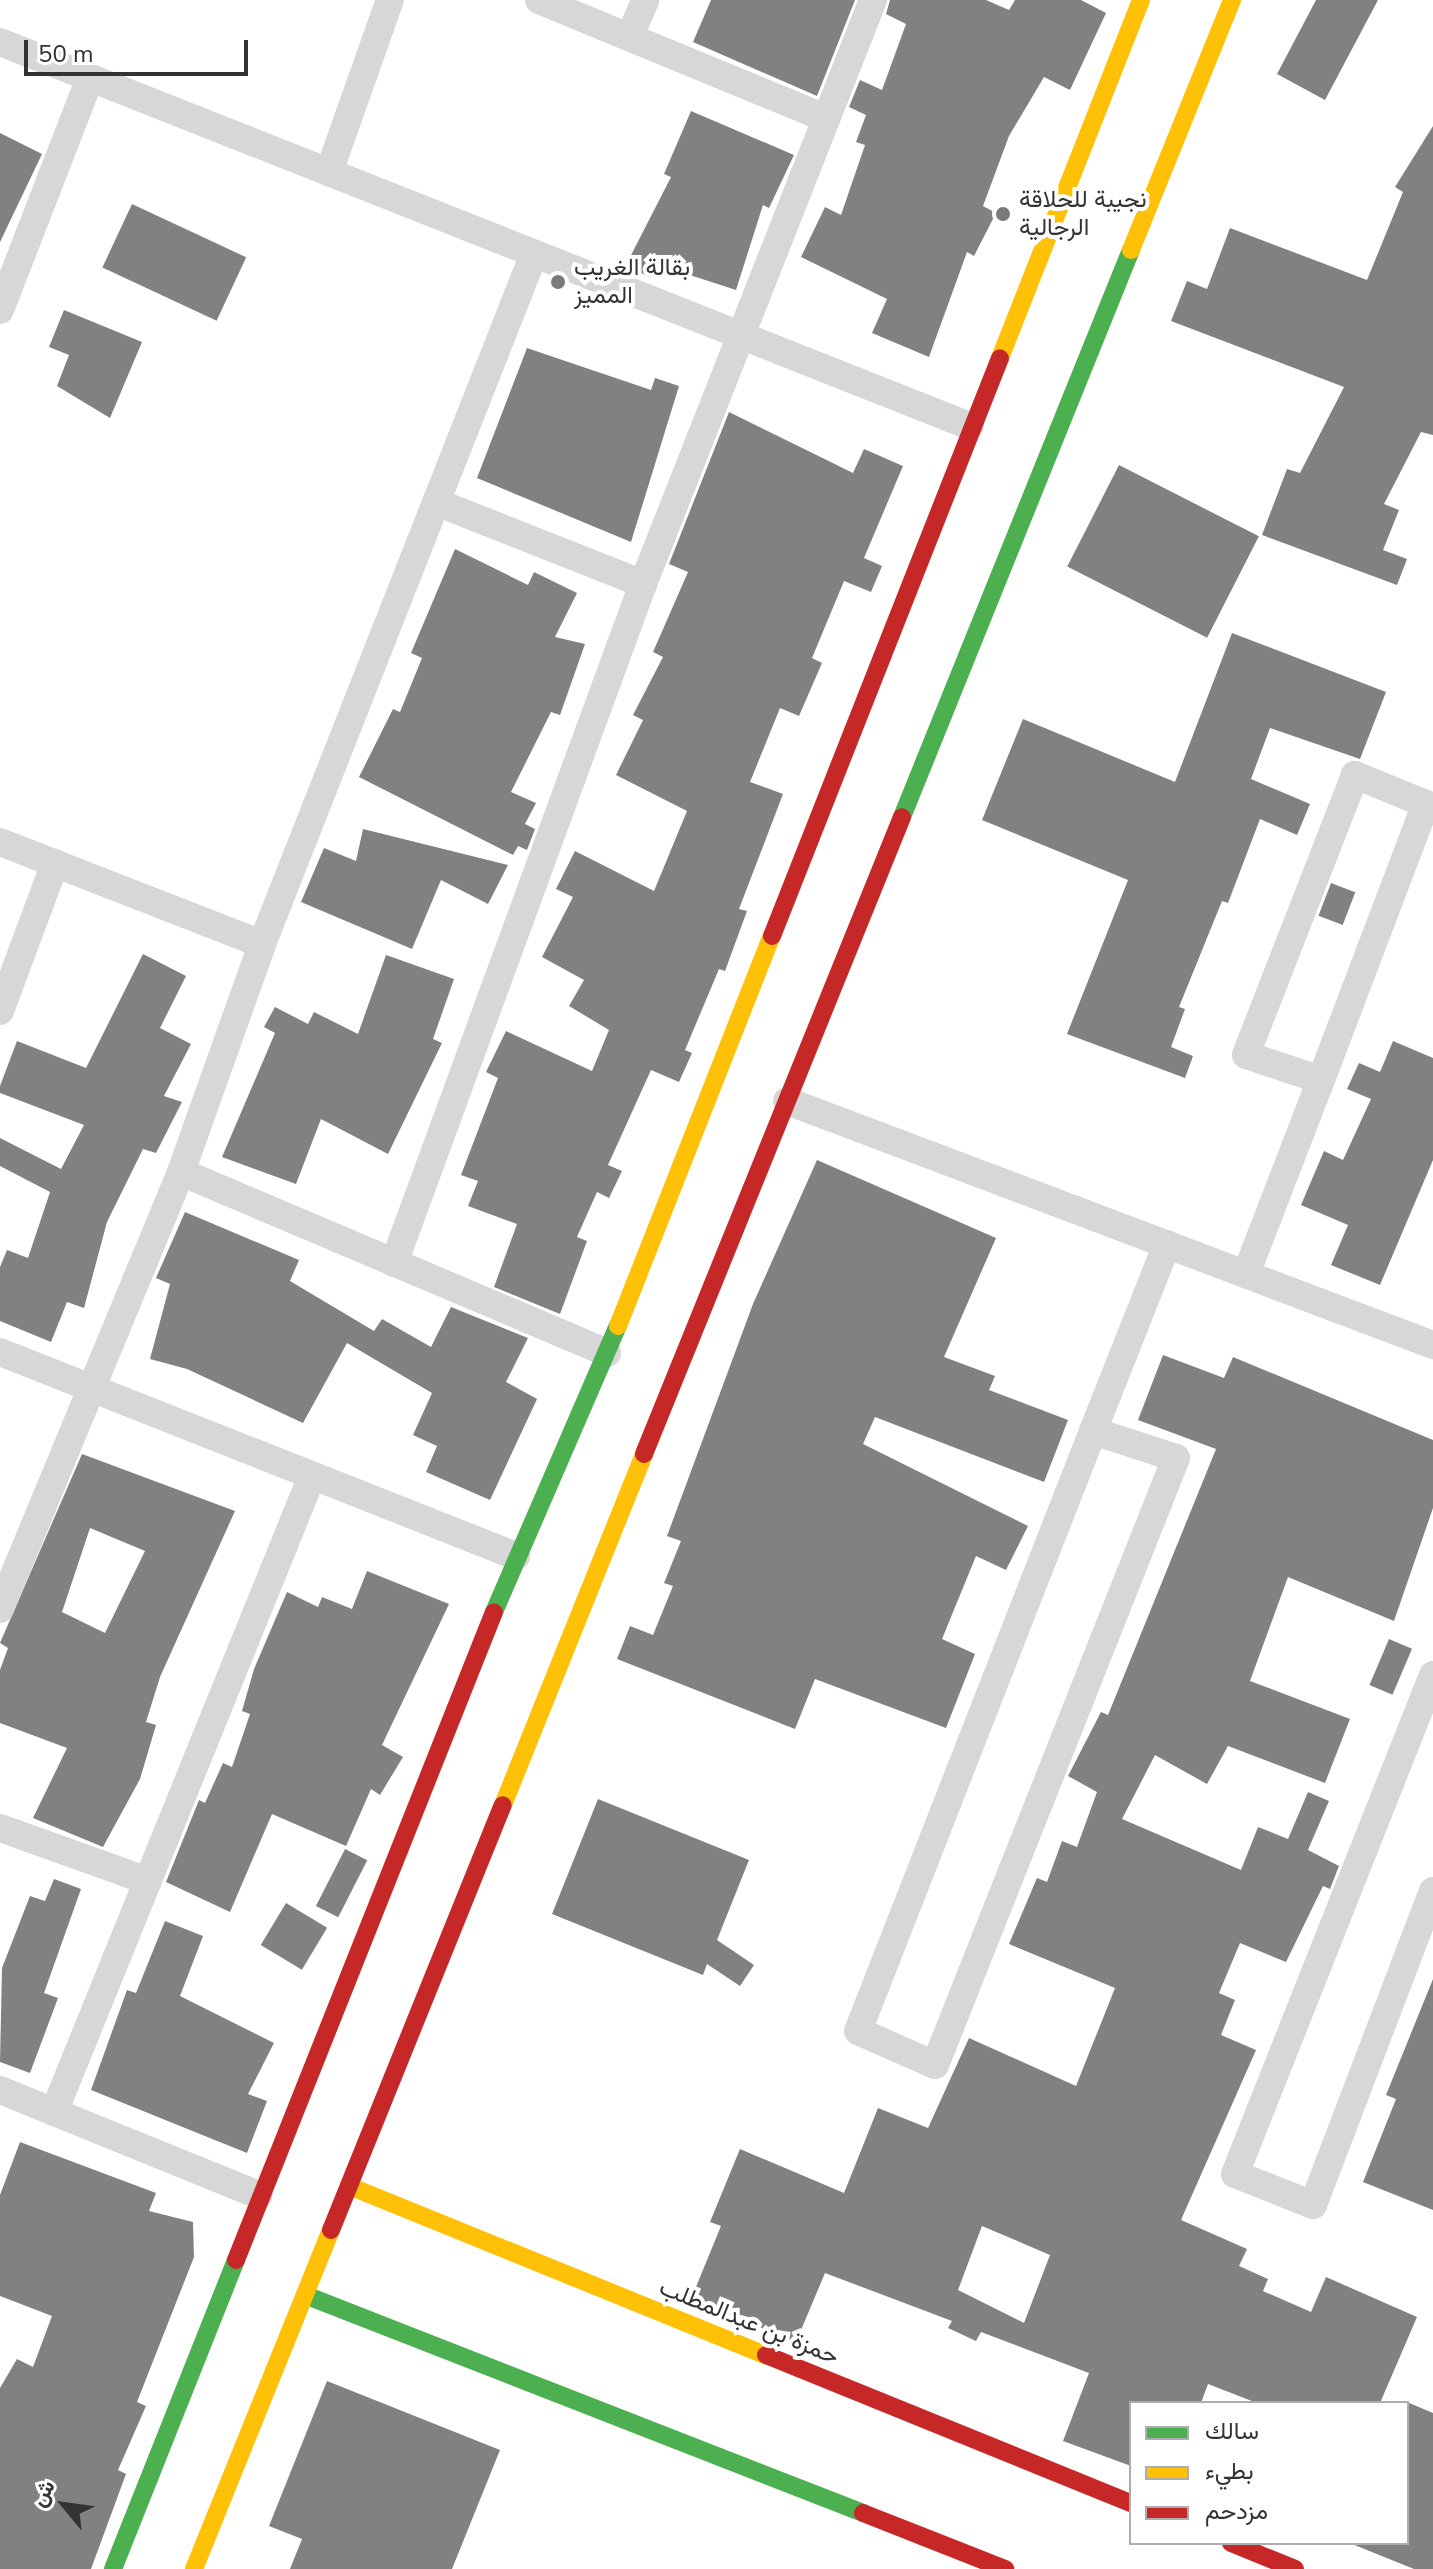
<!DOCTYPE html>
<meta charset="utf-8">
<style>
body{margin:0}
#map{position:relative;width:1433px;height:2569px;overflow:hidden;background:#fff;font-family:"Nunito Sans",Vazirmatn,sans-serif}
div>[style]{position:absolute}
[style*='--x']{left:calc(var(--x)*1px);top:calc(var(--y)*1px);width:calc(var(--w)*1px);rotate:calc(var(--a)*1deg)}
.building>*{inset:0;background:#818181;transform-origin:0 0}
.street>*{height:28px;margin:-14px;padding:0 14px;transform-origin:14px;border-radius:14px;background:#d7d7d7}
.fast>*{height:18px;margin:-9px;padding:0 9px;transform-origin:9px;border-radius:9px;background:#4caf50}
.slow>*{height:18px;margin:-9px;padding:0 9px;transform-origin:9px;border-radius:9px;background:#ffc107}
.jam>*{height:18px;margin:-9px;padding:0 9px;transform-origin:9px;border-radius:9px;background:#c62828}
.dots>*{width:22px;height:22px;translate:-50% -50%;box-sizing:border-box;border:4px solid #fff;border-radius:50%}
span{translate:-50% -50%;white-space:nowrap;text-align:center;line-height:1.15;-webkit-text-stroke:8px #fff;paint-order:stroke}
.poi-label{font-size:24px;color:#333}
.left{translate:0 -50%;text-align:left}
.street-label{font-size:24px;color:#333}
.legend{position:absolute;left:1129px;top:2401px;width:280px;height:144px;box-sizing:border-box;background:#fff;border:2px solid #adadad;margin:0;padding:10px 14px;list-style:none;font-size:24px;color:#333}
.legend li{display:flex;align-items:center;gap:16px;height:40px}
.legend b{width:40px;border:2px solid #adadad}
.north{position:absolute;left:24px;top:2465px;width:80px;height:80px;-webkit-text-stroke:6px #fff;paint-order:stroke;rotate:299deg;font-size:22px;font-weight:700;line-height:32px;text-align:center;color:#333}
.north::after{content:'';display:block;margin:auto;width:28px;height:36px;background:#333;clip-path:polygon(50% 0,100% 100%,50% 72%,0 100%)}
.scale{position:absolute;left:24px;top:40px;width:224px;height:36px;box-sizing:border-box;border:4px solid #333;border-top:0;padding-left:10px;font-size:24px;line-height:28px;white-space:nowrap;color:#333;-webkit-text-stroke:6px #fff;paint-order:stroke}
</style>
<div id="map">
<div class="building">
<div style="clip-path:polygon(711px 0,855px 0,817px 96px,693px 42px)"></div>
<div style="clip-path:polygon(890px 0,986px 0,1009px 10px,1015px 0,1081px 0,1106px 13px,1070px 90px,1044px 77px,1009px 136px,983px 206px,996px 213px,974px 256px,967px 252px,929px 357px,872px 333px,887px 299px,801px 257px,825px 207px,841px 215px,865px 145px,856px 142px,866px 115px,849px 107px,860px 80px,882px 90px,906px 24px,886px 14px)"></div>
<div style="clip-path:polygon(1316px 0,1378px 0,1325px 100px,1277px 74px)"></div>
<div style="clip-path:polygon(691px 111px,794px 155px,769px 208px,763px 205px,736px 290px,656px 264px,649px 277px,626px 265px,671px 177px,664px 174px)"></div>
<div style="clip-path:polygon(1433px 126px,1433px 435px,1421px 432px,1384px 504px,1399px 510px,1383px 550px,1407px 559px,1397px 585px,1262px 535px,1287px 469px,1300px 473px,1344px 387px,1171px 321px,1187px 281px,1207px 289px,1230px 228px,1367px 280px,1403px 192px,1395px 187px)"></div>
<div style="clip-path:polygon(0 133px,42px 154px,0 242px)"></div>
<div style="left:132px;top:204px;width:126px;height:70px;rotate:25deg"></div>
<div style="clip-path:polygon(64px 310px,142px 342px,110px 418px,57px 386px,69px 355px,49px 347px)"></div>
<div style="clip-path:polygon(527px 348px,651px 390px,655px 378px,679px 386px,631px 542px,477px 478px)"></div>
<div style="clip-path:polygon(729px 412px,853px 473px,864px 449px,903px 466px,864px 558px,882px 566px,871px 592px,844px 581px,812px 658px,822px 663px,799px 716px,780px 708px,750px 782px,783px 794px,739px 909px,747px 911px,725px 971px,719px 969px,685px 1050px,692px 1053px,679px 1082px,651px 1070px,608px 1165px,622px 1171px,609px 1198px,597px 1192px,577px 1237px,587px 1241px,560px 1314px,494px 1287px,517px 1224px,468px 1206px,478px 1181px,461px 1175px,498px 1078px,486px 1072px,506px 1031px,592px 1071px,609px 1030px,569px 1006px,584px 980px,542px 957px,573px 897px,556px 889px,575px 851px,654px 891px,687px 811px,616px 775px,643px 720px,633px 715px,663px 657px,653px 652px,688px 572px,669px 564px)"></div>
<div style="left:1119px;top:465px;width:157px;height:114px;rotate:27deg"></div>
<div style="clip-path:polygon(455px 549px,528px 585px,534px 572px,577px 593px,555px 637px,585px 644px,560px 715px,551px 712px,511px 792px,536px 803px,525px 824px,535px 829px,527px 850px,518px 846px,513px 855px,359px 777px,393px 709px,400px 712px,422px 658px,411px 653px)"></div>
<div style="clip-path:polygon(1232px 633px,1386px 692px,1360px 759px,1270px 728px,1251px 779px,1310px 804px,1297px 835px,1260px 819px,1228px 903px,1222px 901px,1179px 1007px,1185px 1009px,1171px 1047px,1193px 1056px,1185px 1078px,1067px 1034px,1128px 880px,982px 820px,1023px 719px,1175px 782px)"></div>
<div style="clip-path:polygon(363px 829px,508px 865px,488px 904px,441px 880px,412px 949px,301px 902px,324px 848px,356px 861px)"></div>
<div style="left:1331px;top:883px;width:26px;height:35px;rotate:21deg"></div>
<div style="clip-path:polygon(143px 954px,186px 976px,160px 1028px,191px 1044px,164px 1096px,182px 1102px,156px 1153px,143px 1149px,107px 1222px,84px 1308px,67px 1302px,51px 1342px,0 1321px,0 1267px,7px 1250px,28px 1258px,50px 1192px,0 1166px,0 1138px,61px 1169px,84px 1125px,0 1093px,0 1086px,17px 1041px,86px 1068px)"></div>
<div style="clip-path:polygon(386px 955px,454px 979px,433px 1039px,442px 1043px,388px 1154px,321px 1119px,296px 1184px,222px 1157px,275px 1033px,264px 1027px,275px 1007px,308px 1024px,314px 1012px,358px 1034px)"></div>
<div style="clip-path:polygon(1393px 1041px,1433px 1058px,1433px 1160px,1380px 1285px,1331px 1265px,1348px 1225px,1301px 1205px,1324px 1151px,1343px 1160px,1371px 1099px,1347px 1089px,1359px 1063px,1380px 1072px)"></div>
<div style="clip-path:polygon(817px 1160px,996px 1238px,944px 1357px,995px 1376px,989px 1390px,1068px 1420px,1044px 1482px,875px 1417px,863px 1444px,1028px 1526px,1006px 1570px,976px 1556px,942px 1639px,975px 1654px,946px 1728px,815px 1679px,795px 1729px,617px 1659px,630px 1626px,653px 1635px,673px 1586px,664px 1583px,681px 1541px,667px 1536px,753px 1304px)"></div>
<div style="clip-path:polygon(185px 1212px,299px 1260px,290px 1281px,374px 1331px,382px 1319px,431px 1347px,451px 1307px,528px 1338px,506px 1382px,537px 1399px,490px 1500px,426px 1472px,437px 1446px,413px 1435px,432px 1393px,347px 1343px,303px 1423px,187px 1369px,150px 1359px,170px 1284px,156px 1278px)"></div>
<div style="clip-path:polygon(evenodd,1163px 1355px,1224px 1378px,1233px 1357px,1433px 1440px,1433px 1508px,1394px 1621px,1288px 1577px,1250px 1681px,1350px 1719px,1325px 1783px,1228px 1746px,1207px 1784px,1155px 1755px,1122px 1819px,1241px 1870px,1258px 1827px,1288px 1839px,1308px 1792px,1329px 1801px,1308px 1850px,1339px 1866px,1330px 1889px,1323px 1886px,1286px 1962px,1240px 1943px,1219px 1993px,1235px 2000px,1221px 2035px,1256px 2050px,1181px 2220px,1247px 2249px,1239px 2266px,1268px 2279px,1263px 2291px,1311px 2312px,1326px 2277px,1417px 2317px,1380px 2403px,1257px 2403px,1208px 2384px,1201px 2403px,1131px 2403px,1131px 2466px,1063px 2441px,1089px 2373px,981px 2332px,976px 2341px,948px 2328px,952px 2321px,825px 2273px,796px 2342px,691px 2299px,721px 2226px,710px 2222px,740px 2149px,844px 2193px,878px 2108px,928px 2128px,969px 2038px,1076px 2086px,1115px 1988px,1009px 1944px,1037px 1878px,1047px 1882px,1062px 1841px,1077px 1847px,1097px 1792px,1068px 1776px,1101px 1712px,1108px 1715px,1216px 1449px,1138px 1420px,1163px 1355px,982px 2226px,1050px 2255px,1024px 2323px,958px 2290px,982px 2226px)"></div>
<div style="clip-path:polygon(evenodd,82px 1454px,235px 1511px,160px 1677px,146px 1722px,156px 1725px,140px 1779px,103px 1847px,33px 1818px,67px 1748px,0 1723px,0 1670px,8px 1648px,0 1643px,82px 1454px,90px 1528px,145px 1551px,105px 1633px,62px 1612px,90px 1528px)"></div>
<div style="clip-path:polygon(367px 1571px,449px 1604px,382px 1745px,403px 1757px,380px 1795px,371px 1789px,346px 1846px,272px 1814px,230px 1912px,166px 1882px,199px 1800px,205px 1803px,223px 1763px,232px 1767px,250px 1714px,242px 1711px,254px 1669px,287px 1592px,318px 1607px,322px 1597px,352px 1609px)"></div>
<div style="left:1389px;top:1639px;width:25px;height:50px;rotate:23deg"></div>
<div style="clip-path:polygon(598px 1799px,749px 1860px,717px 1940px,754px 1965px,740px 1986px,707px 1964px,703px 1975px,552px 1914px)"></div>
<div style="left:345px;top:1849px;width:25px;height:64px;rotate:27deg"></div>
<div style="clip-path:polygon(54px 1879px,81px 1889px,44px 1993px,58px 1998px,30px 2073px,0 2062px,2px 1968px,30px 1896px,45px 1901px)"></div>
<div style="left:286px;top:1903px;width:48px;height:49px;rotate:31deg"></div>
<div style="clip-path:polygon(165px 1921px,203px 1936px,180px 1996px,274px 2043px,248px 2094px,267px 2101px,247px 2153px,91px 2090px,127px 1990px,136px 1993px)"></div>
<div style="clip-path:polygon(1433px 1979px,1433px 2210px,1363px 2182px,1396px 2099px,1386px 2095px)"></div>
<div style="clip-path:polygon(20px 2142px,156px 2193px,149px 2211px,193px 2222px,194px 2257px,137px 2402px,146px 2406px,118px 2470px,126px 2474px,91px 2569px,0 2569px,0 2388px,17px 2359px,33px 2367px,52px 2316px,0 2296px,0 2195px)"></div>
<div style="clip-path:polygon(327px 2381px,500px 2450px,452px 2569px,290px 2569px,302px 2539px,269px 2526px)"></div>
<div style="clip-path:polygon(1407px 2402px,1433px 2413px,1433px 2569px,1414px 2569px,1352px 2544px,1407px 2543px)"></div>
</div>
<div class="street">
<div style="--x:539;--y:0;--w:309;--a:22.4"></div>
<div style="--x:630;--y:36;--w:39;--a:-67"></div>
<div style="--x:0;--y:42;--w:1043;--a:21.6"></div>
<div style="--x:329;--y:172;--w:182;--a:-70.5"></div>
<div style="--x:0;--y:310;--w:249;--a:-68.8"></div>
<div style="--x:436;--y:502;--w:223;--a:21.6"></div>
<div style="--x:0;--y:842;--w:281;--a:21.3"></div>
<div style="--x:0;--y:1011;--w:158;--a:-69.6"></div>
<div style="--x:787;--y:1101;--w:691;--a:20.69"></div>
<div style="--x:181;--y:1172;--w:463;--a:23"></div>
<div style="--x:394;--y:1263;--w:723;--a:-69.86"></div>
<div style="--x:643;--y:584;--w:628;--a:-68.5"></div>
<div style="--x:1246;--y:1274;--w:208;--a:-68.9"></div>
<div style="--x:1321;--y:1080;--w:295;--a:-69.2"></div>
<div style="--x:1426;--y:804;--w:77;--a:-157.8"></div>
<div style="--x:1355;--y:775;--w:300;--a:111.3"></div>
<div style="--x:1246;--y:1055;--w:79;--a:18.4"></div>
<div style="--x:0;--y:1352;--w:555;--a:21.57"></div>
<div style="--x:1093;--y:1431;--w:87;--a:18"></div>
<div style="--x:1176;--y:1458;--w:653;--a:111.65"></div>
<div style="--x:935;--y:2065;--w:84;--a:-156.2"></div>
<div style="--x:858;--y:2031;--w:644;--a:-68.61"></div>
<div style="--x:1093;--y:1431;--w:201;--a:-68.4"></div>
<div style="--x:0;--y:1609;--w:473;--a:-67.5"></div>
<div style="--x:181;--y:1172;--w:242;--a:-70.4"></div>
<div style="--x:262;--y:944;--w:742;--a:-68.49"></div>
<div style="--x:1433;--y:1675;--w:537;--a:111.64"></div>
<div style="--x:1235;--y:2174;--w:84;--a:21.7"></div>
<div style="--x:1313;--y:2205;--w:336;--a:-69.1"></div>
<div style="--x:0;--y:1828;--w:157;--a:19.7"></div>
<div style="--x:0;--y:2090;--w:279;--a:22.1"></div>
<div style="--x:54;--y:2112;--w:686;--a:-67.92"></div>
</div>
<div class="fast">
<div style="--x:902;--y:817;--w:611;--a:-68.01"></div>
<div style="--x:494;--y:1612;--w:312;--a:-66.6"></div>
<div style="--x:305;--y:2295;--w:599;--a:21.34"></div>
<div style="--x:113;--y:2569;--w:333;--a:-68.3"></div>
</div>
<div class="slow">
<div style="--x:1131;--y:250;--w:270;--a:-68"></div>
<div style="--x:1000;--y:358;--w:385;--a:-68.5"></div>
<div style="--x:618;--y:1326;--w:419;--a:-68.5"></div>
<div style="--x:503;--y:1805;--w:378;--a:-68.1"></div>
<div style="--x:349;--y:2186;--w:450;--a:22.1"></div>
<div style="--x:194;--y:2569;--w:366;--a:-68"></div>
</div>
<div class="jam">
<div style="--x:772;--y:936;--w:621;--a:-68.47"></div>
<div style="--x:644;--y:1454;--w:687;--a:-67.95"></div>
<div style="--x:331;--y:2230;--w:458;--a:-68"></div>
<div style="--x:236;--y:2260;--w:697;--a:-68.29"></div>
<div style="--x:766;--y:2355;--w:394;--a:22.1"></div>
<div style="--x:863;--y:2513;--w:153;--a:21.5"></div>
<div style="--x:1231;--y:2543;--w:69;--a:22.1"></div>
</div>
<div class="dots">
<div style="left:1003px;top:214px;background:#7a7a7a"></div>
<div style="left:558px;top:282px;background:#7a7a7a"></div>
</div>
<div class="poi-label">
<span class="left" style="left:1019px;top:214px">نجيبة للحلاقة<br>الرجالية</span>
<span class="left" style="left:574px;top:282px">بقالة الغريب<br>المميز</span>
</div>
<div class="street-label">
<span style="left:749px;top:2322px;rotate:22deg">حمزة بن عبدالمطلب</span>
</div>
<ul class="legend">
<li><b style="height:10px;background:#4caf50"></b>سالك</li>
<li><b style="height:10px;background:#ffc107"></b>بطيء</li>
<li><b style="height:10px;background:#c62828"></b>مزدحم</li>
</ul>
<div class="north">ش</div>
<div class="scale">50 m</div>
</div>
